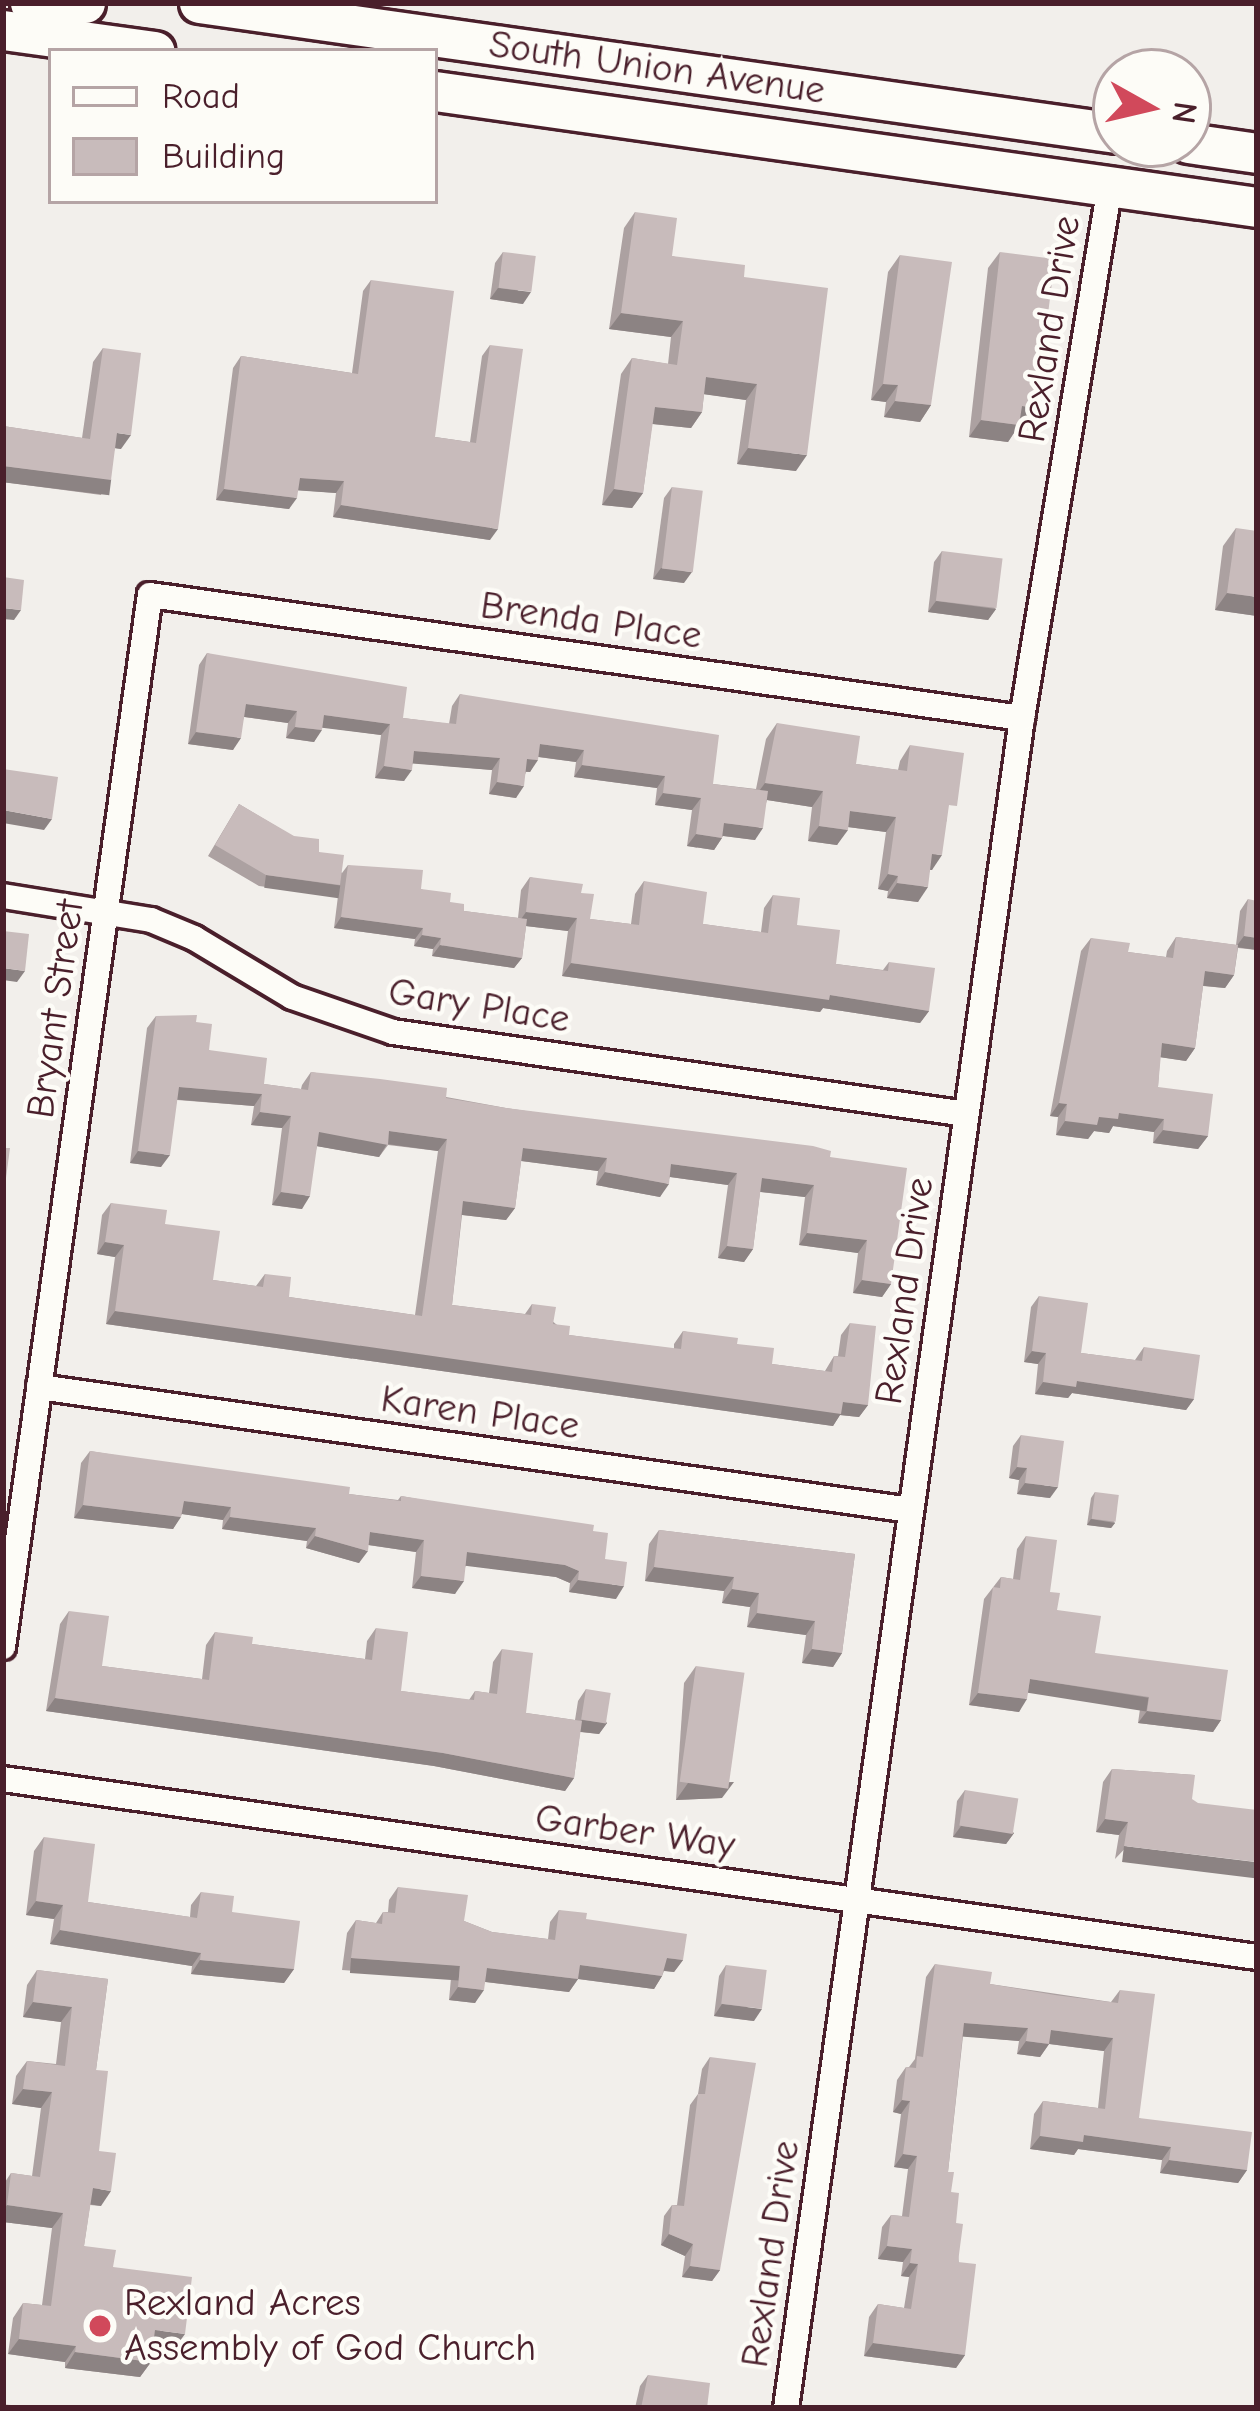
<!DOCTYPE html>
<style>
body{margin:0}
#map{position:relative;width:1260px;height:2411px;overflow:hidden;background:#f2efeb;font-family:"Comic Neue",sans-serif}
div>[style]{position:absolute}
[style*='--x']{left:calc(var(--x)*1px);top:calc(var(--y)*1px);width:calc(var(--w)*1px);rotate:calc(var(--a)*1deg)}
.roads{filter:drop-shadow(3px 0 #4a1f2b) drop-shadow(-3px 0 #4a1f2b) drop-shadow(0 3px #4a1f2b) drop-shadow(0 -3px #4a1f2b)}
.street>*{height:24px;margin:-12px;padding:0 12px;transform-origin:12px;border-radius:12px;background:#fdfcf7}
.primary>*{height:39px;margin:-19.5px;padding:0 19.5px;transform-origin:19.5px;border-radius:19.5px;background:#fdfcf7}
.wall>*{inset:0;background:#aca1a1}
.shaded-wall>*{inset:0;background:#8c8383;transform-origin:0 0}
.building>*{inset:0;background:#c8bbbb;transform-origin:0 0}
.dots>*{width:33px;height:33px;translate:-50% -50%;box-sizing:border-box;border:6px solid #fdfcf7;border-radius:50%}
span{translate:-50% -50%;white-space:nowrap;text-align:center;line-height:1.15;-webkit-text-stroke:9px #fdfcf7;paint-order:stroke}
.street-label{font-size:39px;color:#4a1f2b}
.poi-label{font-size:39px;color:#4a1f2b}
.left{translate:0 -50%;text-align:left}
.frame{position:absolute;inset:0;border:6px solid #4a1f2b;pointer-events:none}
.legend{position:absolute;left:48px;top:48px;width:390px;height:156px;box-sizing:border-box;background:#fdfcf7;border:3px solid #b5a4a5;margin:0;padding:15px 21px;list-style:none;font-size:36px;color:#4a1f2b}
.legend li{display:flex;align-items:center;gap:24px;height:60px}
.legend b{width:60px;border:3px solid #b5a4a5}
.north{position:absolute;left:1092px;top:48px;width:120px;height:120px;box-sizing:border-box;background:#fdfcf7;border:3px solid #b5a4a5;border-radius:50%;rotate:98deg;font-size:33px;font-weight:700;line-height:48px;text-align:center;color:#4a1f2b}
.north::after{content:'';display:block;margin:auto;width:42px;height:54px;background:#d1495b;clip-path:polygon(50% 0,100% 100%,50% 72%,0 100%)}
</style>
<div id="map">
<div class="roads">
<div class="street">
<div style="--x:3;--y:896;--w:150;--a:9.2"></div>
<div style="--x:151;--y:920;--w:47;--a:22.7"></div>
<div style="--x:194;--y:938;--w:114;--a:31"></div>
<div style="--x:292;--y:997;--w:107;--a:19.1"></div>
<div style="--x:393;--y:1032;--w:579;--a:8.14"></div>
<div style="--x:39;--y:1387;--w:881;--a:8.03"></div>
<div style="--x:3;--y:1647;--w:1062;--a:-82.05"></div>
<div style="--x:150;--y:595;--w:881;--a:8.03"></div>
<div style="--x:3;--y:1779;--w:1267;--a:8.08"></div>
<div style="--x:786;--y:2408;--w:1706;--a:-82.05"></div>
<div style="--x:1022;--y:718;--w:539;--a:-80.61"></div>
</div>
<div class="primary">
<div style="--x:30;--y:3;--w:55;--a:0"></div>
<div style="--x:199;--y:3;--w:926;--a:8.07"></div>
<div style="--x:3;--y:30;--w:153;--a:7.9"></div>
<div style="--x:435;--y:91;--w:830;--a:8.03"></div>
<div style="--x:1188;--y:143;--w:70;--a:8.2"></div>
</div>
</div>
<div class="wall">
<div style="clip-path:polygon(635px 212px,672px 256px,744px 277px,796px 471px,737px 464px,746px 400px,704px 394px,702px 412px,691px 428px,652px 424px,643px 493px,632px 508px,602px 505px,621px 374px,632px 358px,668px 364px,671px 337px,609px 329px,624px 228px)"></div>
<div style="clip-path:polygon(503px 252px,523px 304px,490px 299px,495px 263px)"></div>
<div style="clip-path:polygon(1000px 252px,1036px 408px,1024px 425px,1020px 424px,1008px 442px,969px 437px,988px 268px)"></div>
<div style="clip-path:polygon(900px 255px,931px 405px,920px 422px,884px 417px,886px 402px,871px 400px,888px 272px)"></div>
<div style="clip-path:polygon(371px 280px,435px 437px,470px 442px,482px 356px,490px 345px,490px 540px,333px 517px,336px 493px,298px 490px,289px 509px,216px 500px,233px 368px,241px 356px,352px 373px,363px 291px)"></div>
<div style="clip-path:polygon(103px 348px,121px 449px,115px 448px,101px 495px,3px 482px,3px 426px,82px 438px,93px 362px)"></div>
<div style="clip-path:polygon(672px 487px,684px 583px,653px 579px,664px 498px)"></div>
<div style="clip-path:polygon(1236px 528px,1257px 616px,1215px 610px,1223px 546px)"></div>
<div style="clip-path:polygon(942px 551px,996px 609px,988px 620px,928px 612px,934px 562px)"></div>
<div style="clip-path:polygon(207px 653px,403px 718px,449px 724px,452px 706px,460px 694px,713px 784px,756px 789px,766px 739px,777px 723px,856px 764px,898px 770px,900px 761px,910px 745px,947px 819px,932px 870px,930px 870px,918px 902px,887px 898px,888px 891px,878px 889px,886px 832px,848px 827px,837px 845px,808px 841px,812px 807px,767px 800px,755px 840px,723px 836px,714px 850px,687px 846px,692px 810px,655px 805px,657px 788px,574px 777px,576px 762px,538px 757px,530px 772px,526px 772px,516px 798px,489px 794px,492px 770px,413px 763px,404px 781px,375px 778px,381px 735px,322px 727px,314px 742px,286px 738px,288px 723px,244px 717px,233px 750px,188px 744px,199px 665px)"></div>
<div style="clip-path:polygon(239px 804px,319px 852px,342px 873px,348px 865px,421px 889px,464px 911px,518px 918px,521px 890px,530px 877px,581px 893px,590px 919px,631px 924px,635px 894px,644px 881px,703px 924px,761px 932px,764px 908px,773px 895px,797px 925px,836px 964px,883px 970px,889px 962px,929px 1011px,920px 1023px,823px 1008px,820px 1012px,562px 976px,568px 931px,526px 926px,522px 958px,514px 968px,432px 956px,433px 949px,414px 946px,415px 939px,334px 928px,339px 888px,333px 896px,259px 886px,208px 856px)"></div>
<div style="clip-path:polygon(1248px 899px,1257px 950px,1238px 948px,1234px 975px,1225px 988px,1203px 986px,1195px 1048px,1186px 1061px,1160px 1057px,1158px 1087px,1208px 1136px,1198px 1149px,1153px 1143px,1154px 1132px,1113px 1126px,1109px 1133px,1094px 1131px,1088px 1139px,1056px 1135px,1058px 1117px,1050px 1116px,1081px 951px,1091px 938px,1128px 952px,1166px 957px,1167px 951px,1176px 937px,1236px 945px,1240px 911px)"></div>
<div style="clip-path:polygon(156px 1016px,196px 1022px,209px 1050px,264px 1084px,301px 1089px,302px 1085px,311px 1072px,506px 1108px,830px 1157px,891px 1284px,882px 1297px,853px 1293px,858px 1253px,799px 1245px,805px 1197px,760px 1192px,753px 1249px,744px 1262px,718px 1258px,728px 1185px,670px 1177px,660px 1197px,596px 1185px,598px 1171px,521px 1161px,515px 1208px,506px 1220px,462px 1215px,452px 1305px,525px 1314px,532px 1304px,569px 1335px,674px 1349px,674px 1344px,683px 1331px,737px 1344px,772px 1364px,825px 1371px,834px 1356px,838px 1356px,841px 1335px,850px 1323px,868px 1405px,859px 1417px,840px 1415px,833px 1426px,106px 1324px,115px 1257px,97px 1254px,102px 1215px,111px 1203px,165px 1224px,213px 1280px,256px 1286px,265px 1274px,289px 1297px,415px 1315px,438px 1151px,388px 1145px,379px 1157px,317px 1146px,302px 1209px,272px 1205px,282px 1128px,251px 1125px,254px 1106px,177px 1100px,161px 1167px,130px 1163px,147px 1028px)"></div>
<div style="clip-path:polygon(1039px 1296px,1081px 1353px,1135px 1360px,1144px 1347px,1194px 1399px,1186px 1410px,1072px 1393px,1068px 1398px,1035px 1394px,1038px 1364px,1024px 1362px,1031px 1307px)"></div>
<div style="clip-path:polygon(1021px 1435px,1050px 1498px,1017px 1494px,1019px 1480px,1009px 1478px,1013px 1446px)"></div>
<div style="clip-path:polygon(90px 1451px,349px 1494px,398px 1500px,401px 1496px,593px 1531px,605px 1559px,616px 1599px,569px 1592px,570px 1583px,556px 1577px,466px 1565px,455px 1594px,412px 1588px,416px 1552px,368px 1545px,359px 1563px,306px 1548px,307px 1541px,222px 1529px,223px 1520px,182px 1514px,173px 1529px,74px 1518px,81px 1463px)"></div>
<div style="clip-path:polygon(1095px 1492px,1115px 1523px,1111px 1528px,1087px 1525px,1091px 1498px)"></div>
<div style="clip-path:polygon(659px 1530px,855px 1554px,842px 1653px,833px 1667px,802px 1663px,806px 1635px,747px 1627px,750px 1607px,722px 1603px,724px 1591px,645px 1581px,649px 1544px)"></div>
<div style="clip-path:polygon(1026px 1536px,1057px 1610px,1095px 1653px,1221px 1720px,1213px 1732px,1138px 1723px,1140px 1709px,1028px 1692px,1019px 1712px,969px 1705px,984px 1599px,1001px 1577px,1013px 1579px,1017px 1549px)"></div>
<div style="clip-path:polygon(69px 1611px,102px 1666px,202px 1679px,206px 1645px,215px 1632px,252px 1644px,365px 1659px,367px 1641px,376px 1628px,401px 1691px,469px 1700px,475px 1691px,489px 1693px,493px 1662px,502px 1649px,526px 1713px,575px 1720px,578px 1701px,586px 1689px,607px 1723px,599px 1734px,580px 1732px,574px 1778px,565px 1791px,434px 1766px,46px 1711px,60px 1624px)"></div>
<div style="clip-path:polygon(696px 1666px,722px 1798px,676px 1800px,684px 1683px)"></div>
<div style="clip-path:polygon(1112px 1769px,1195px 1775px,1115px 1859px,1119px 1835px,1096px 1832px,1103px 1782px)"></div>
<div style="clip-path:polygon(965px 1790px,1014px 1833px,1006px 1844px,953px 1837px,957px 1801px)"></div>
<div style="clip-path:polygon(44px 1837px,88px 1902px,190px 1917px,191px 1905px,201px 1892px,232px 1912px,294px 1969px,284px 1983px,191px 1974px,192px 1966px,50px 1944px,54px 1919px,26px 1915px,34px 1851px)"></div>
<div style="clip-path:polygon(398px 1887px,464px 1921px,492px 1932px,548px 1939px,550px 1922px,559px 1910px,683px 1960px,674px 1972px,664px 1971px,662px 1976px,654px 1989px,578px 1979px,569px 1992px,485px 1982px,475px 2003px,449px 2000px,451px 1978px,342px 1970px,347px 1933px,356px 1920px,376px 1923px,383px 1912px,388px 1912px,389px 1900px)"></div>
<div style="clip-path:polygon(935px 1964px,990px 1984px,1111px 2002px,1120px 1990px,1139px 2118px,1247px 2170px,1238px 2183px,1160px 2173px,1162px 2160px,1078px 2149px,1074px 2155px,1030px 2149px,1034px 2114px,1043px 2101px,1098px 2108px,1104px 2051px,1049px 2044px,1040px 2057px,1017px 2054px,1019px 2041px,963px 2036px,948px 2172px,956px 2223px,965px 2355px,956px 2368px,864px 2356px,869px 2317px,878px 2304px,904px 2308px,909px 2277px,901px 2276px,903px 2262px,878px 2259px,882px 2227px,891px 2215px,902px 2216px,908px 2169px,894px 2167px,901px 2114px,893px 2112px,897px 2080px,906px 2067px,909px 2067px,915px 2059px,926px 1977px)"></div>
<div style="clip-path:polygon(726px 1965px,754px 2021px,714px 2016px,719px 1976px)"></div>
<div style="clip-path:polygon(37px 1970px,108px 1979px,96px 2070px,101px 2206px,90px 2205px,84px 2246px,113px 2267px,174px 2349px,153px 2346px,151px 2362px,140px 2377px,65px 2368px,65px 2362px,8px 2354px,13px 2318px,23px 2303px,42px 2305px,52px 2228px,3px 2222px,3px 2185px,11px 2173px,32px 2176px,41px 2108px,12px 2104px,16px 2076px,27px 2061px,56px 2064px,61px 2022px,23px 2017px,27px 1985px)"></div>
<div style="clip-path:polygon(710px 2057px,720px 2270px,712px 2281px,682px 2277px,685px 2256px,661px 2245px,664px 2216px,672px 2205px,677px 2205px,690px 2105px,698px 2094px,702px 2069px)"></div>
<div style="clip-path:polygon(648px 2375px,707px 2408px,635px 2408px,640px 2386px)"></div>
</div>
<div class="shaded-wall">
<div style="clip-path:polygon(498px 288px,531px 292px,523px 304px,490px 299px)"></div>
<div style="clip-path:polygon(621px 313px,683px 321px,671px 337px,609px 329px)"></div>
<div style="clip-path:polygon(706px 377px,757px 384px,746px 400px,695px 393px)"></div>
<div style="clip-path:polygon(883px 384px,898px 385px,886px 402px,871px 400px)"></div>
<div style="clip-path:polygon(895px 401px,931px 405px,920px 422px,884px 417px)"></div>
<div style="clip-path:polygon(1022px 406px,1036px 408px,1024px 425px,1010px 423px)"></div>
<div style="clip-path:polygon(655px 407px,702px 412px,691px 428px,644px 423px)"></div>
<div style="clip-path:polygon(981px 420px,1019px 425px,1008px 442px,969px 437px)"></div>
<div style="clip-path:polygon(117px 433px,131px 435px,121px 449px,107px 447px)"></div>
<div style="clip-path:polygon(748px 448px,807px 455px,796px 471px,737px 464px)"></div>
<div style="left:3px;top:466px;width:109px;height:16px;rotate:7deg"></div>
<div style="clip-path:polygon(300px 478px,344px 481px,336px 493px,292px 490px)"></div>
<div style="clip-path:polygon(224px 489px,297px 498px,289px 509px,216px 500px)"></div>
<div style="clip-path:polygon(614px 489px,643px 493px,632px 508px,602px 505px)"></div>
<div style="clip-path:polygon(341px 505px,498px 529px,490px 540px,333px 517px)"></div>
<div style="clip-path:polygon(661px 568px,692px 572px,684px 583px,653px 579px)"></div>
<div style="clip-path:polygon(1227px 593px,1257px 597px,1257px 616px,1215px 610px)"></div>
<div style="clip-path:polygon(936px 601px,996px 609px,988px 620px,928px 612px)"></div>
<div style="clip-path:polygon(3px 608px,21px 610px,14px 620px,3px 619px)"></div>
<div style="clip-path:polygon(246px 704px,297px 711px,288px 723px,238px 716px)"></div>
<div style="clip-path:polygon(324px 715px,390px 724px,381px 735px,316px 727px)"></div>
<div style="clip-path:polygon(295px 727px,322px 730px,314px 742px,286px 738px)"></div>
<div style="clip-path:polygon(196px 732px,241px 738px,233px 750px,188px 744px)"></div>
<div style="clip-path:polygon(540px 744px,584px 750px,576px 762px,532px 756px)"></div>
<div style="clip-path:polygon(414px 751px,500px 758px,492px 770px,406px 763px)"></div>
<div style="clip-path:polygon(527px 759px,538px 760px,530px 772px,519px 771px)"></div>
<div style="clip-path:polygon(582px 765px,665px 776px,657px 788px,574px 777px)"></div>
<div style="clip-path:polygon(384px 766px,412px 770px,404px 781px,375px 778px)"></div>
<div style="clip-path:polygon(497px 782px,524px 786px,516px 798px,489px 794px)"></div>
<div style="clip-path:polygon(765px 783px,823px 791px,812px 807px,754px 798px)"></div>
<div style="clip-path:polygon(663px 793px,701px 798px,692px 810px,655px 805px)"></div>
<div style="clip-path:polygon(3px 810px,52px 819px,44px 830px,3px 823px)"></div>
<div style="clip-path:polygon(850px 811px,896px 817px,886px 832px,840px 826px)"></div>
<div style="clip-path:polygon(724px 823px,763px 828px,755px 840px,716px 835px)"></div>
<div style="clip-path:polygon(819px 826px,848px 830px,837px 845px,808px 841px)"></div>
<div style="clip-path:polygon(696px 834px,722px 838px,714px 850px,687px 846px)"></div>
<div style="clip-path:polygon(932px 854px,942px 855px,932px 870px,922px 869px)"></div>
<div style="clip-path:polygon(888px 874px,898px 876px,888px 891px,878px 889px)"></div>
<div style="left:266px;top:875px;width:75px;height:13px;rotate:8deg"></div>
<div style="clip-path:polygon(897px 883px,928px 887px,918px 902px,887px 898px)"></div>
<div style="clip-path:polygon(526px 912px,577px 918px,568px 931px,517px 925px)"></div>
<div style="clip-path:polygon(341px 917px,423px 928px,415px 939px,334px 928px)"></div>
<div style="clip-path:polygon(422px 935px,441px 938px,433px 949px,414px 946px)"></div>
<div style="clip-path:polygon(1244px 936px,1257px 938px,1257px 950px,1236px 947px)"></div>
<div style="clip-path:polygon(440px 945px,522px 958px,514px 968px,432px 956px)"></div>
<div style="clip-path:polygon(571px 963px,830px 995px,929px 1011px,920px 1023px,823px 1008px,820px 1012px,562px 976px)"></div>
<div style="clip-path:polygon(3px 968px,25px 971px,17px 982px,3px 980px)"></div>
<div style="clip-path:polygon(1205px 971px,1234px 975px,1225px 988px,1196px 985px)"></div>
<div style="clip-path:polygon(1162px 1043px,1195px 1048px,1186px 1061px,1152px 1056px)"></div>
<div style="clip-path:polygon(179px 1087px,262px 1094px,254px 1106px,170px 1099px)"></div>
<div style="clip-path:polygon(1059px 1103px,1067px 1104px,1058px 1117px,1050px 1116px)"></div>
<div style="clip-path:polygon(260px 1112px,291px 1116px,282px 1128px,251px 1125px)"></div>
<div style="clip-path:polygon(1119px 1113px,1164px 1119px,1154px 1132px,1113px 1126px,1109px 1133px,1094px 1131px,1088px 1139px,1056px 1135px,1065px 1121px)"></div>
<div style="clip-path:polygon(1163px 1130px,1208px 1136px,1198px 1149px,1153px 1143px)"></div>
<div style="clip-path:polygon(389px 1131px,447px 1139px,438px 1151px,387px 1144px,379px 1157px,310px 1145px,319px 1132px)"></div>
<div style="clip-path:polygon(523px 1148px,607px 1158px,598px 1171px,514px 1160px)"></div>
<div style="clip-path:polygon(138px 1151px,170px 1155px,161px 1167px,130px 1163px)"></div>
<div style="clip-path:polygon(671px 1164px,737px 1173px,728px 1185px,663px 1176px)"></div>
<div style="clip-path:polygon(605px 1172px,669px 1184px,660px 1197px,596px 1185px)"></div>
<div style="clip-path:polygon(762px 1178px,814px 1185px,805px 1197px,753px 1191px)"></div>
<div style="clip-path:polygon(281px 1192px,310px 1196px,302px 1209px,272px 1205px)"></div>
<div style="clip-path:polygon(463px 1201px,515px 1208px,506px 1220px,454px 1214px)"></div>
<div style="clip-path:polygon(807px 1233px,867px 1240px,858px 1253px,799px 1245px)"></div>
<div style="clip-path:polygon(105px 1242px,124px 1245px,115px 1257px,97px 1254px)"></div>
<div style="clip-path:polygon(727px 1246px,753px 1249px,744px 1262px,718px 1258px)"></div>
<div style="clip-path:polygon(862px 1280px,891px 1284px,882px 1297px,853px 1293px)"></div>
<div style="clip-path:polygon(115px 1311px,843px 1402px,868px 1405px,859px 1417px,840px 1415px,833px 1426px,106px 1324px)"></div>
<div style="clip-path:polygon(1032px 1351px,1046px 1353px,1038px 1364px,1024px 1362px)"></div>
<div style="clip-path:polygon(1077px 1381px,1194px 1399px,1186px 1410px,1072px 1393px,1068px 1398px,1035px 1394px,1043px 1382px)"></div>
<div style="clip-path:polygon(1017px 1467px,1027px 1468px,1019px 1480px,1009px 1478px)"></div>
<div style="clip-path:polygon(1025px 1483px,1058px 1487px,1050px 1498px,1017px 1494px)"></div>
<div style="clip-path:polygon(184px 1501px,231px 1507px,223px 1520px,175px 1513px)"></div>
<div style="clip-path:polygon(83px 1505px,181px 1517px,173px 1529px,74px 1518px)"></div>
<div style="clip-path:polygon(230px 1517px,316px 1528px,307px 1541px,222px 1529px)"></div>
<div style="clip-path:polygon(1091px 1519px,1115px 1523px,1111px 1528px,1087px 1525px)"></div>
<div style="clip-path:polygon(370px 1532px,424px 1540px,416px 1552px,362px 1544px)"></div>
<div style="clip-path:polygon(315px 1536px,368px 1551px,359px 1563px,306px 1548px)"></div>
<div style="clip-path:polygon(467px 1552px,565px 1565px,579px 1571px,570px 1583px,556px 1577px,459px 1565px)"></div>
<div style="clip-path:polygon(654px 1567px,734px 1577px,724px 1591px,645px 1581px)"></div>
<div style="clip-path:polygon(421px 1576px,464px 1581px,455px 1594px,412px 1588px)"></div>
<div style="clip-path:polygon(578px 1580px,624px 1586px,616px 1599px,569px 1592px)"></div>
<div style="clip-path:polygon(732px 1589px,759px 1593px,750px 1607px,722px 1603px)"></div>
<div style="clip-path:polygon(757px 1613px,815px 1621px,806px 1635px,747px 1627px)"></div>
<div style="clip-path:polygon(812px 1649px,842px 1653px,833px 1667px,802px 1663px)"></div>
<div style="left:1030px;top:1679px;width:120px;height:14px;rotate:9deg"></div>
<div style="clip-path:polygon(978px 1693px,1027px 1699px,1019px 1712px,969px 1705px)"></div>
<div style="clip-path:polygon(55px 1698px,443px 1753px,574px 1778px,565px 1791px,434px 1766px,46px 1711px)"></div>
<div style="clip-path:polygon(1147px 1711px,1221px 1720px,1213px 1732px,1138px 1723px)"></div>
<div style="clip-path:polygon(582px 1720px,607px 1723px,599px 1734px,574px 1731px)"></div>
<div style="clip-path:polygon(734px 1782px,722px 1798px,676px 1800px,688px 1783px)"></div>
<div style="clip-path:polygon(1105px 1819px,1128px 1822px,1119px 1835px,1096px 1832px)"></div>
<div style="clip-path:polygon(961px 1826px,1014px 1833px,1006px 1844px,953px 1837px)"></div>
<div style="left:1124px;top:1846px;width:134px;height:16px;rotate:7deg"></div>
<div style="clip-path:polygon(36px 1901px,63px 1905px,54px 1919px,26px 1915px)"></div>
<div style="clip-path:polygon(60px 1930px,201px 1953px,192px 1966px,50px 1944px)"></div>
<div style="left:351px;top:1958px;width:109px;height:15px;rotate:4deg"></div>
<div style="clip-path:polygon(667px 1958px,683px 1960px,674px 1972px,658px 1970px)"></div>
<div style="clip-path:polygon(200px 1960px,294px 1969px,284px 1983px,191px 1974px)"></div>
<div style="clip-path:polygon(580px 1965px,662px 1976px,654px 1989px,571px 1978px)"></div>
<div style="clip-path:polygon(487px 1968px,578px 1979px,569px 1992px,478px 1981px)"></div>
<div style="clip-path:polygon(458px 1987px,484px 1990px,475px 2003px,449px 2000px)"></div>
<div style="clip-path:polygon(33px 2002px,72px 2007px,61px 2022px,23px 2017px)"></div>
<div style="clip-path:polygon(722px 2004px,762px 2009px,754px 2021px,714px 2016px)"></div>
<div style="clip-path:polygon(964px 2023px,1028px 2028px,1019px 2041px,955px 2036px)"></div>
<div style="clip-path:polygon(1051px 2030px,1113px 2038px,1104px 2051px,1042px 2043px)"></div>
<div style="clip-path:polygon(1026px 2041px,1049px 2044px,1040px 2057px,1017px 2054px)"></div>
<div style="clip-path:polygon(23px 2089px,52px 2092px,41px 2108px,12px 2104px)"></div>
<div style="clip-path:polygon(902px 2100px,910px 2101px,901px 2114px,893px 2112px)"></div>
<div style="clip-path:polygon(1084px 2135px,1171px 2147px,1162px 2160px,1078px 2149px,1074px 2155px,1030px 2149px,1040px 2136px)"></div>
<div style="clip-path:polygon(903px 2154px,917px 2156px,908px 2169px,894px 2167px)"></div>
<div style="clip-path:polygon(1169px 2160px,1247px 2170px,1238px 2183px,1160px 2173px)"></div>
<div style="clip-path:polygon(93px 2188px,111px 2191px,101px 2206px,82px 2203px)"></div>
<div style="clip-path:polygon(7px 2205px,63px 2213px,52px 2228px,3px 2222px,3px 2211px)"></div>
<div style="clip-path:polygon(669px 2234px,693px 2244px,685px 2256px,661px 2245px)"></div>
<div style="clip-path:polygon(887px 2246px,912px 2249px,903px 2262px,878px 2259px)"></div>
<div style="clip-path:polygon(910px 2263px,918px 2264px,909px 2277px,901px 2276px)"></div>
<div style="clip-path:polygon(690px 2266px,720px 2270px,712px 2281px,682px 2277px)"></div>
<div style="clip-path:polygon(155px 2330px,185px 2334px,174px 2349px,144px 2345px)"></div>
<div style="clip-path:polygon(19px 2339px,76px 2346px,65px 2362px,8px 2354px)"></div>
<div style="clip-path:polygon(873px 2343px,965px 2355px,956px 2368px,864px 2356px)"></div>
<div style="clip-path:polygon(75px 2352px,151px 2362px,140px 2377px,65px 2368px)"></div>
</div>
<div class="building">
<div style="clip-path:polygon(635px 212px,677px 218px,672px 256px,745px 265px,744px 277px,828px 288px,807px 455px,748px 448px,757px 384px,706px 377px,702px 412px,655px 407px,643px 493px,614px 489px,632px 358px,677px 365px,683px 321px,621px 313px)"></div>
<div style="left:503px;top:252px;width:33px;height:36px;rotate:7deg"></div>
<div style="clip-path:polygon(1000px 252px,1055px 259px,1036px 408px,1022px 406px,1019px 425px,981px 420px)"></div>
<div style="clip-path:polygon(900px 255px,952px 262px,931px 405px,895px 401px,898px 385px,883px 384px)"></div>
<div style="clip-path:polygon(371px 280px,454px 291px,435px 437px,476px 443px,490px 345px,523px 349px,498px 529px,341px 505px,344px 481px,300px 478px,297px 498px,224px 489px,241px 356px,358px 374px)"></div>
<div style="clip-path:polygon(103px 348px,141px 353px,131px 435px,117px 433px,111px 480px,3px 466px,3px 426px,90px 439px)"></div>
<div style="left:672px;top:487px;width:31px;height:82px;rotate:7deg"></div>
<div style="clip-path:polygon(1236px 528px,1257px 531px,1257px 597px,1227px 593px)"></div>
<div style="left:942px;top:551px;width:61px;height:50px;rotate:7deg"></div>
<div style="clip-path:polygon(3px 577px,24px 580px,21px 610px,3px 608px)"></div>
<div style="clip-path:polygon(207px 653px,407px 687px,403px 718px,456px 724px,460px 694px,719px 735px,713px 784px,768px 791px,763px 828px,724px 823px,722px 838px,696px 834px,701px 798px,663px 793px,665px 776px,582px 765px,584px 750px,540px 744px,538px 760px,527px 759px,524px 786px,497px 782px,500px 758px,414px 751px,412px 770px,384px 766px,390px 724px,324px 715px,322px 730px,295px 727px,297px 711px,246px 704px,241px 738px,196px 732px)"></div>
<div style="clip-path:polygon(777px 723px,860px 736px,856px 764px,907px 771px,910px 745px,964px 753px,957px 806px,949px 805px,942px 855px,932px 854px,928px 887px,897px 883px,898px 876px,888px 874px,896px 817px,850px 811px,848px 830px,819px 826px,823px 791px,765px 783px)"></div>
<div style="clip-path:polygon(3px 769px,58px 777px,52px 819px,3px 810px)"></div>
<div style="clip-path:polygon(239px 804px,294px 836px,319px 839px,319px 852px,344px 855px,340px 885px,266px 875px,215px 845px)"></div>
<div style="clip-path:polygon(348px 865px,423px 870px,421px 889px,451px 893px,450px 902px,464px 904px,464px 911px,527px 919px,522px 958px,440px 945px,441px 938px,422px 935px,423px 928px,341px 917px)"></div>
<div style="clip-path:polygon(530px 877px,583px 884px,581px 893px,594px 894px,590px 919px,639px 925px,644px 881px,707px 892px,703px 924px,768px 933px,773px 895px,800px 898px,797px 925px,840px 930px,836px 964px,888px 971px,889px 962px,935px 968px,929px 1011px,830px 995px,829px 1000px,571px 963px,577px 918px,526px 912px)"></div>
<div style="clip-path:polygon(1248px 899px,1257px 901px,1257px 938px,1244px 936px)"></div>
<div style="clip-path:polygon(3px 931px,29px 934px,25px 971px,3px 968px)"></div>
<div style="clip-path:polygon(1176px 937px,1238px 945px,1234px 975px,1205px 971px,1195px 1048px,1162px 1043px,1158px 1087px,1213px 1094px,1208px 1136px,1163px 1130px,1164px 1119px,1119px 1113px,1118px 1119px,1099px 1117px,1097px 1125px,1065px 1121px,1067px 1104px,1059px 1103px,1091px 938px,1130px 943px,1128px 952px,1173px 958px)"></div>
<div style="clip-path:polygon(197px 1015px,196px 1022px,212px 1024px,209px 1050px,267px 1058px,264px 1084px,308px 1090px,311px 1072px,380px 1079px,447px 1088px,446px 1098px,506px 1108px,813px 1146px,831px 1151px,830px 1157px,907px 1168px,891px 1284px,862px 1280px,867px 1240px,807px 1233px,814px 1185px,762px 1178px,753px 1249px,727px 1246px,737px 1173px,671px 1164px,669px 1184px,605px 1172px,607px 1158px,523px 1148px,515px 1208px,463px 1201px,452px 1305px,531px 1315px,532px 1304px,556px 1307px,553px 1324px,570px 1326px,569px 1335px,681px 1349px,683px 1331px,738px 1338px,737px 1344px,774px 1348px,772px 1364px,832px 1372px,834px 1356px,845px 1357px,850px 1323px,876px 1326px,868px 1405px,843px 1402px,841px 1414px,115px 1311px,124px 1245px,105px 1242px,111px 1203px,167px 1210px,165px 1224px,220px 1231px,213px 1280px,263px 1287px,265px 1274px,291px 1277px,289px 1297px,422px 1316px,447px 1139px,389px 1131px,388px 1145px,319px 1132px,310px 1196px,281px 1192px,291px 1116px,260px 1112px,262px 1094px,179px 1087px,170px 1155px,138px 1151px,156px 1016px)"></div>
<div style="clip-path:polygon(3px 1148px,10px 1148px,6px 1178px,3px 1178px)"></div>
<div style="clip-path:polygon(1039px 1296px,1088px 1303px,1081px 1353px,1142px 1361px,1144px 1347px,1200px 1355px,1194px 1399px,1077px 1381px,1076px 1387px,1043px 1382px,1046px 1353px,1032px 1351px)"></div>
<div style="clip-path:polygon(1021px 1435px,1064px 1441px,1058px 1487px,1025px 1483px,1027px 1468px,1017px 1467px)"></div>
<div style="clip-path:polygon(90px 1451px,350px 1487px,349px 1494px,401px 1501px,401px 1496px,594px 1525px,593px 1531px,608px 1533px,605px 1559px,627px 1562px,624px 1586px,578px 1580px,579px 1571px,565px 1565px,467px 1552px,464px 1581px,421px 1576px,424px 1540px,370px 1532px,368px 1551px,315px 1536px,316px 1528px,230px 1517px,231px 1507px,184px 1501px,181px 1517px,83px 1505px)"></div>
<div style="left:1095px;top:1492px;width:24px;height:27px;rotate:7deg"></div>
<div style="clip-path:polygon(659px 1530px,855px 1554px,842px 1653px,812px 1649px,815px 1621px,757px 1613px,759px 1593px,732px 1589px,734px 1577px,654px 1567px)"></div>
<div style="clip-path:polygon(1026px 1536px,1057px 1540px,1050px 1592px,1060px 1593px,1057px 1610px,1101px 1616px,1095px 1653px,1228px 1670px,1221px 1720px,1147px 1711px,1149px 1697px,1030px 1679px,1027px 1699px,978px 1693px,993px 1587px,1000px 1588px,1001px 1577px,1020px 1580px)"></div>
<div style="clip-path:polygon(69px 1611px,109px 1616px,102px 1666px,209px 1680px,215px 1632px,253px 1637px,252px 1644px,372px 1660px,376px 1628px,408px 1632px,401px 1691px,474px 1700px,475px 1691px,497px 1694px,502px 1649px,533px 1653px,526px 1713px,582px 1721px,574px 1778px,443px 1753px,55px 1698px)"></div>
<div style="left:696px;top:1666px;width:49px;height:117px;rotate:8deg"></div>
<div style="left:586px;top:1689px;width:25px;height:31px;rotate:9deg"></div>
<div style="clip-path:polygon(1112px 1769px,1195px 1775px,1192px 1799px,1198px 1803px,1257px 1810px,1257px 1862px,1124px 1846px,1128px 1822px,1105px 1819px)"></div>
<div style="left:965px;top:1790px;width:54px;height:36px;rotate:9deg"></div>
<div style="clip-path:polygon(44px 1837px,95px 1844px,88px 1902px,197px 1918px,201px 1892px,234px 1896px,232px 1912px,300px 1921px,294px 1969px,200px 1960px,201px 1953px,60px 1930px,63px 1905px,36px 1901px)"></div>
<div style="clip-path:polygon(398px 1887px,468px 1895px,464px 1921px,492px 1932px,555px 1940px,559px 1910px,587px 1913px,586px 1919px,687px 1934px,683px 1960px,667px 1958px,662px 1976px,580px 1965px,578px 1979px,487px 1968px,484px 1990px,458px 1987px,460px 1966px,351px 1958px,356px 1920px,382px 1924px,383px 1912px,395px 1913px)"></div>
<div style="clip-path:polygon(935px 1964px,992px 1972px,990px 1984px,1055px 1995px,1118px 2003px,1120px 1990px,1155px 1994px,1139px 2118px,1252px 2132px,1247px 2170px,1169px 2160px,1171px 2147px,1084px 2135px,1083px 2142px,1040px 2136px,1043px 2101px,1105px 2109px,1113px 2038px,1051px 2030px,1049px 2044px,1026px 2041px,1028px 2028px,964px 2023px,948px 2172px,954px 2172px,951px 2192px,959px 2193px,956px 2223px,963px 2224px,958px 2262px,976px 2264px,965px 2355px,873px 2343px,878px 2304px,911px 2309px,918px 2264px,910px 2263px,912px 2249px,887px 2246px,891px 2215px,909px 2217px,917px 2156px,903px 2154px,910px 2101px,902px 2100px,906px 2067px,916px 2068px,917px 2056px,923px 2057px)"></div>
<div style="left:726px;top:1965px;width:41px;height:39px;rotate:7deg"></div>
<div style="clip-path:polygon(37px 1970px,108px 1979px,96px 2070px,108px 2071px,99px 2151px,116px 2153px,111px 2191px,93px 2188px,84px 2246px,116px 2250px,113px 2267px,192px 2277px,185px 2334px,155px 2330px,151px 2362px,75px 2352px,76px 2346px,19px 2339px,23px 2303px,51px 2306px,63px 2213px,7px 2205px,11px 2173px,40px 2177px,52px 2092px,23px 2089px,27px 2061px,65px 2066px,72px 2007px,33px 2002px)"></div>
<div style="clip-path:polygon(710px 2057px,756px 2063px,720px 2270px,690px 2266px,693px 2244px,669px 2234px,672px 2205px,684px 2206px,698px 2094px,705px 2094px)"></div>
<div style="clip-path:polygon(648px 2375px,710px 2383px,707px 2408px,641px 2408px)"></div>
<div style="clip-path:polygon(3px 2404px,35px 2408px,3px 2408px)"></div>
</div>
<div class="dots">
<div style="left:100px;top:2326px;background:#d1495b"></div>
</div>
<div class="street-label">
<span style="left:657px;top:68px;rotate:8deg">South Union Avenue</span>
<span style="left:1050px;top:329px;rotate:-81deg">Rexland Drive</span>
<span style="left:591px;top:621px;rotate:8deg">Brenda Place</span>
<span style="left:479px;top:1006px;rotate:9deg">Gary Place</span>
<span style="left:56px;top:1009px;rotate:-82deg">Bryant Street</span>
<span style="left:905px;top:1291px;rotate:-82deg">Rexland Drive</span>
<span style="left:480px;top:1413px;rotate:8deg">Karen Place</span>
<span style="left:635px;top:1832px;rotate:8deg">Garber Way</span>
<span style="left:771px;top:2254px;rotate:-82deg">Rexland Drive</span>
</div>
<div class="poi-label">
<span class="left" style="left:124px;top:2326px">Rexland Acres<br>Assembly of God Church</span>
</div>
<div class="frame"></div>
<ul class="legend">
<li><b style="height:15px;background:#fdfcf7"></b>Road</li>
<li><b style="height:33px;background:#c8bbbb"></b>Building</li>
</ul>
<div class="north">N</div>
</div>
